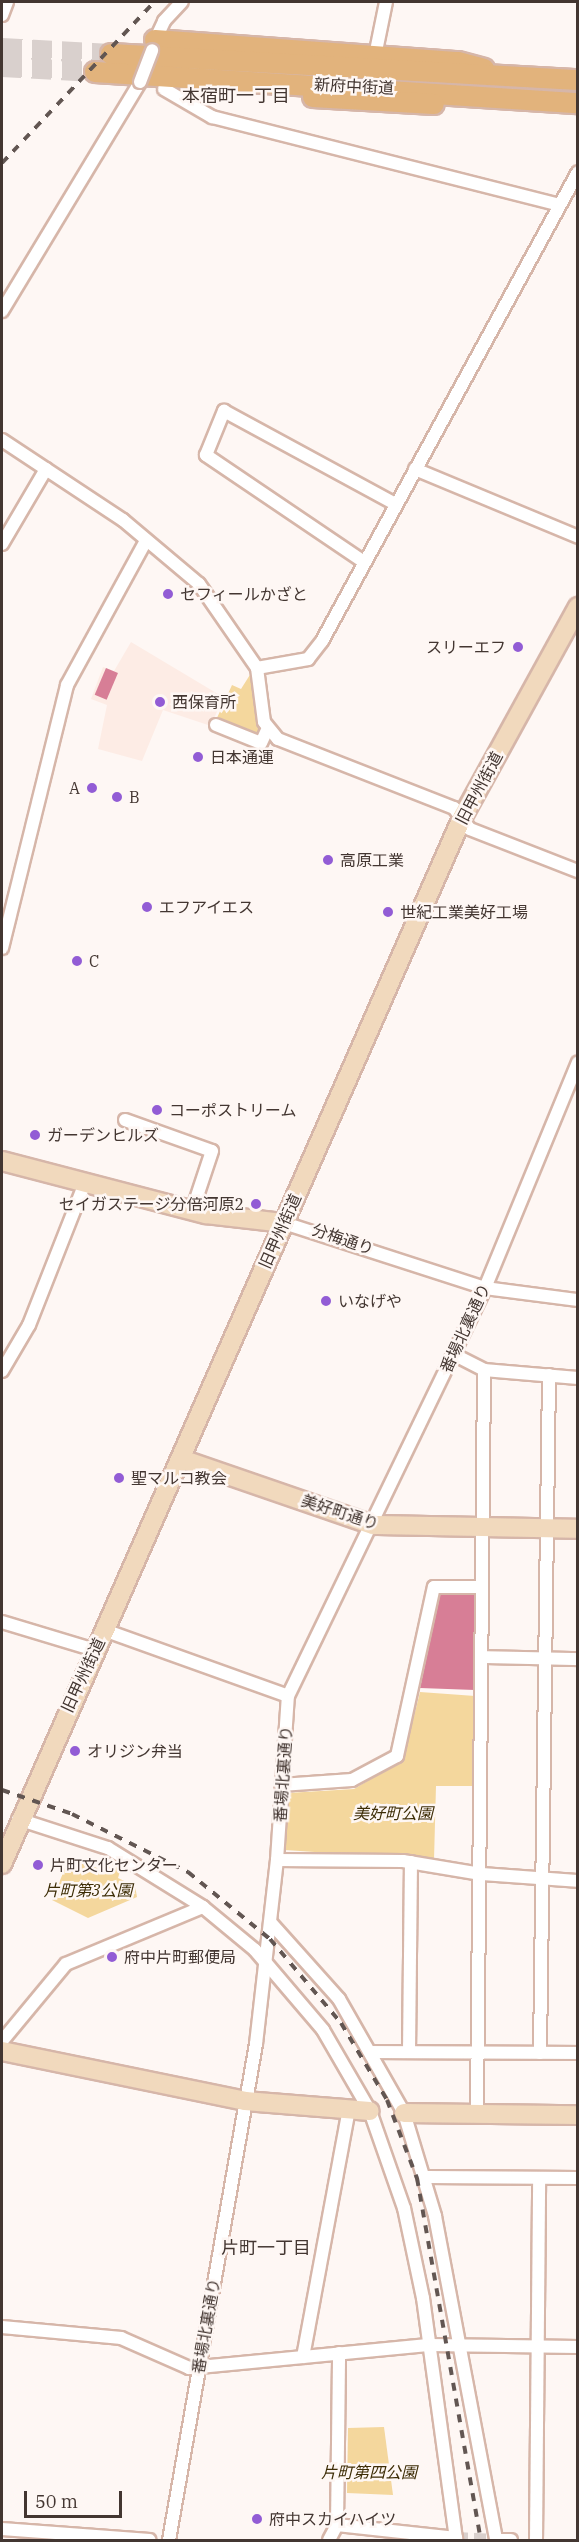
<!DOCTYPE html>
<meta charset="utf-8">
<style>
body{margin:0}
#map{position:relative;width:579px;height:2542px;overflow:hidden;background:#fef7f4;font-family:"IBM Plex Serif","Noto Sans JP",serif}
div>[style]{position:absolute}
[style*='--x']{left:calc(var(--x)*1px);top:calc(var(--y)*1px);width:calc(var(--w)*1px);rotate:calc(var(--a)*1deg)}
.built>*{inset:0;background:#fdece5}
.green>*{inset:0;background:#f4d79d}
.water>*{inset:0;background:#d77e96;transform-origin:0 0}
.street-tunnel>*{height:12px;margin-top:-6px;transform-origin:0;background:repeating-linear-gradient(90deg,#d9d0cd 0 12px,transparent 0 18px)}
.primary-tunnel>*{height:20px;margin-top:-10px;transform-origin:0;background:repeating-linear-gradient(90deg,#d9d0cd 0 20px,transparent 0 30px)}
.roads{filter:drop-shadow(2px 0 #d6b6a9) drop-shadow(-2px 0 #d6b6a9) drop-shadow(0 2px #d6b6a9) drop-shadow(0 -2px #d6b6a9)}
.street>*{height:12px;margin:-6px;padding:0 6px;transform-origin:6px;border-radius:6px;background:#fff}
.secondary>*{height:18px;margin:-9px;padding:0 9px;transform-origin:9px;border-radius:9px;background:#f1d9bd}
.primary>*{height:20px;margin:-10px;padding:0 10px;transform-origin:10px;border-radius:10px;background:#e2b37c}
.rail>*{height:4px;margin-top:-2px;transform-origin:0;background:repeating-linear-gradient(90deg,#625652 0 8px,transparent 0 16px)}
.bridges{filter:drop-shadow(2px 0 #d6b6a9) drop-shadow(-2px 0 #d6b6a9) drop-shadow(0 2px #d6b6a9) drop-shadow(0 -2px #d6b6a9)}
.street-bridge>*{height:12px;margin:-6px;padding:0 6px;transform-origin:6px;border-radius:6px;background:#fff}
.dots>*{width:16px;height:16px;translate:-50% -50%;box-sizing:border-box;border:3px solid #fef7f4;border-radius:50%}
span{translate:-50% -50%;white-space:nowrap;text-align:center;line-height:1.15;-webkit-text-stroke:5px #fef7f4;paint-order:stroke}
.street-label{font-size:16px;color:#433631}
.poi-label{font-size:16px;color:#433631}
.left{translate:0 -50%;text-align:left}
.right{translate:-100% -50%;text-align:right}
.park-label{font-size:16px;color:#3d2d06;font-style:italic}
.neighbourhood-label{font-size:18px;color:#433631}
.frame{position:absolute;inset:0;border:3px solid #433631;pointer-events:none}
.scale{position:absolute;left:24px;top:2491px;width:98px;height:27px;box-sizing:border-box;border:3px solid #433631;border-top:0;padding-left:8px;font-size:18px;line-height:21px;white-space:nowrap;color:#433631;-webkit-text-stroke:4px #fef7f4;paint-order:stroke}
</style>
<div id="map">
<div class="built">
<div style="clip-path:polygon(131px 642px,223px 697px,211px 726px,163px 710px,142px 761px,98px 749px,107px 705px,91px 699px,103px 667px,114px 671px)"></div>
</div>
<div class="green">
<div style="clip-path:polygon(253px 670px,264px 727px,260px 738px,216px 720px,232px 685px,241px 689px)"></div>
<div style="clip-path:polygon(420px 1692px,475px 1696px,475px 1786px,436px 1786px,434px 1860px,285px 1850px,288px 1793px,354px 1789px,403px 1760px)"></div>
<div style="clip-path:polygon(70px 1856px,97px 1868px,101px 1858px,121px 1868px,118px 1878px,135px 1886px,137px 1897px,88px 1918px,52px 1900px)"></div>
<div style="clip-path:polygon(384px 2427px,393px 2495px,347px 2493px,348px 2428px)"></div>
</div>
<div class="water">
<div style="left:106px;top:668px;width:13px;height:29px;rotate:23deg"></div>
<div style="clip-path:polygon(440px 1592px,476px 1593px,475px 1690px,420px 1688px)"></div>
</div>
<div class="street-tunnel">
<div style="--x:456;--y:2538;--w:40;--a:2.9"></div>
</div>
<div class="primary-tunnel">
<div style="--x:2;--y:48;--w:109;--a:3.2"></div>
<div style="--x:2;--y:67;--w:93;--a:3.1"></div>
</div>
<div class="roads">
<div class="street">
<div style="--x:2;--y:15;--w:14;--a:-69"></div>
<div style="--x:153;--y:45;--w:26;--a:-65"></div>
<div style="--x:164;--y:21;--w:26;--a:-47"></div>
<div style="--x:375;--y:56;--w:55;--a:-78.5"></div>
<div style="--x:164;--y:89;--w:56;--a:30.3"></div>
<div style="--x:212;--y:117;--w:358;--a:14.2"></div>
<div style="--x:2;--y:311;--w:267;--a:-58.9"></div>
<div style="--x:2;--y:440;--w:145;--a:33.5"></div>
<div style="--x:123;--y:520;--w:99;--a:40.1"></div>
<div style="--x:199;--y:584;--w:102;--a:55.4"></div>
<div style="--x:257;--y:668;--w:54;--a:82.6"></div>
<div style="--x:264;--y:722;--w:22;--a:51"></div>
<div style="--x:278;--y:739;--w:189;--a:21.4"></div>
<div style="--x:454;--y:808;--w:26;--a:53"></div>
<div style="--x:470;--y:829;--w:116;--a:21.3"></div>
<div style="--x:415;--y:469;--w:177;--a:22.6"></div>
<div style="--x:2;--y:544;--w:87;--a:-59.6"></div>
<div style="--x:364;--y:562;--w:191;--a:-145.9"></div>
<div style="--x:206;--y:455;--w:48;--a:-67.8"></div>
<div style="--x:224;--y:411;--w:195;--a:28.5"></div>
<div style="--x:257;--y:668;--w:52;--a:-10"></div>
<div style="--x:308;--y:659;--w:23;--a:-52"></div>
<div style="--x:322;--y:641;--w:534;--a:-61.37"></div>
<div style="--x:216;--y:725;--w:48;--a:21.8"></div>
<div style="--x:261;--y:743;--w:14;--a:-65"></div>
<div style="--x:2;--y:948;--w:271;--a:-76.1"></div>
<div style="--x:67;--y:685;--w:164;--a:-61.3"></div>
<div style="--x:125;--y:1120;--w:92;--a:19.6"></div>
<div style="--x:212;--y:1151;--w:63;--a:108.4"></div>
<div style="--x:284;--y:1223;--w:211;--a:17.9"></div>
<div style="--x:485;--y:1288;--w:94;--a:7.4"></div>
<div style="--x:453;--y:1354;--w:35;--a:27"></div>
<div style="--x:484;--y:1370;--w:94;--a:4.9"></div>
<div style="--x:2;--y:1371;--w:53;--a:-59.6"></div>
<div style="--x:29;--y:1325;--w:153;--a:-68.5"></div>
<div style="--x:2;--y:1622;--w:97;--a:16.8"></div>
<div style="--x:104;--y:1630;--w:195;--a:19.7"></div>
<div style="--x:481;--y:1657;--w:97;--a:1.2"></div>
<div style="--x:281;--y:1785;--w:71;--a:-4"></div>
<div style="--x:352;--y:1780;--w:51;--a:-28.1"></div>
<div style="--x:397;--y:1756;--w:173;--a:-77.7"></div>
<div style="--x:434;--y:1587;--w:48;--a:0"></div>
<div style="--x:18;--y:1819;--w:95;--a:17.9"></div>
<div style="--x:108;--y:1848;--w:112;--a:31.8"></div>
<div style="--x:203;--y:1907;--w:67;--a:39.6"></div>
<div style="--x:255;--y:1950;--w:105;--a:49.6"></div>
<div style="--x:323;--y:2030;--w:94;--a:59.9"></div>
<div style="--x:370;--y:2111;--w:103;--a:70.7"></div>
<div style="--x:404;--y:2208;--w:92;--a:78.1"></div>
<div style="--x:423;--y:2298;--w:244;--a:82.2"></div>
<div style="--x:277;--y:1860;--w:126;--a:0.5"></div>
<div style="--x:403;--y:1861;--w:79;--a:9.5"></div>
<div style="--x:481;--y:1874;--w:97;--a:4.1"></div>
<div style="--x:271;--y:1923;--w:102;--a:48.2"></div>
<div style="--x:339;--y:1999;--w:131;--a:60.3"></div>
<div style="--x:404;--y:2113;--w:108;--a:73.2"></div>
<div style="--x:435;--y:2216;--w:330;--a:79.3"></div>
<div style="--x:2;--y:2041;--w:100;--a:-50.3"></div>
<div style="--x:66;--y:1964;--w:148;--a:-22.6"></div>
<div style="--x:373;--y:2052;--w:205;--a:0.3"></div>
<div style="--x:409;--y:2052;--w:190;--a:-89.4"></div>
<div style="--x:540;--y:2053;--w:678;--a:-89.24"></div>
<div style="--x:477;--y:2114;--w:744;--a:-89.46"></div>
<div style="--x:427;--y:2177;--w:151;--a:0.4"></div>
<div style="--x:2;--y:2327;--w:120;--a:5.3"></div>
<div style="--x:121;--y:2338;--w:74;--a:23.8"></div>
<div style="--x:189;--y:2368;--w:240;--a:-5.5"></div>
<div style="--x:428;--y:2345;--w:150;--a:0.8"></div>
<div style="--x:303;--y:2357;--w:251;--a:-79.5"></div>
<div style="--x:337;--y:2525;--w:120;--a:6.2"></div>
<div style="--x:2;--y:2529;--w:148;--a:4.3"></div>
<div style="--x:169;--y:2540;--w:504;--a:-80.05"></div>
<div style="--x:256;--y:2044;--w:185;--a:-83.5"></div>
<div style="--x:277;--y:1860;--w:164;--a:-86.2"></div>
<div style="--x:288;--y:1696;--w:453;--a:-64.2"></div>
<div style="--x:485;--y:1288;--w:244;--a:-67.6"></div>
<div style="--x:329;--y:2540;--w:17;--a:-62"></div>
<div style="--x:337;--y:2525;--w:172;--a:-89.3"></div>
<div style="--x:496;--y:2540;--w:15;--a:0"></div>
<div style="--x:536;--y:2540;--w:362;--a:-89.5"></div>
</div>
<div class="secondary">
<div style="--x:2;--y:1161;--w:211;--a:14.6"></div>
<div style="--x:206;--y:1214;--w:79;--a:6.6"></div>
<div style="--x:181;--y:1459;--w:203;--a:19"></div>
<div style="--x:373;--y:1525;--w:205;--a:1.1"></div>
<div style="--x:2;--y:1864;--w:1143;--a:-66.26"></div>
<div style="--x:462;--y:818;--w:241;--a:-61.2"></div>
<div style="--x:2;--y:2051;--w:248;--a:11.6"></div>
<div style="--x:245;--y:2101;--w:125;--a:4.6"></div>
<div style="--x:404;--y:2113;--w:174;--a:0.7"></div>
</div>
<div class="primary">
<div style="--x:155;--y:40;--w:304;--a:4.2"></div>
<div style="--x:458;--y:62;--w:27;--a:15"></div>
<div style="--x:111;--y:54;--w:468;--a:3.2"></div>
<div style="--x:95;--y:72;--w:484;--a:3.7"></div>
<div style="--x:313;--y:97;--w:121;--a:3.3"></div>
</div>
</div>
<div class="rail">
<div style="--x:2;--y:163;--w:221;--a:-46.6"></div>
<div style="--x:2;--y:1790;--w:74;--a:18.9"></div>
<div style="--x:72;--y:1814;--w:130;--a:26.6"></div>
<div style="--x:188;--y:1872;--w:106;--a:39.3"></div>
<div style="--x:270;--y:1939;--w:110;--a:49.8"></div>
<div style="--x:341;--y:2023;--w:90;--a:59.1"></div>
<div style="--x:387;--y:2100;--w:84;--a:69"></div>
<div style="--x:417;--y:2178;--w:368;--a:80"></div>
</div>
<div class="bridges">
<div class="street-bridge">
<div style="--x:140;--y:82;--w:34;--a:-69"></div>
</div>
</div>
<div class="dots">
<div style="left:168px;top:594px;background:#925cd5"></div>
<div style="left:518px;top:647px;background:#925cd5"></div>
<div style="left:160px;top:702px;background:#925cd5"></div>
<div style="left:198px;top:757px;background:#925cd5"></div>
<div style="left:92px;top:788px;background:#925cd5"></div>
<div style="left:117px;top:797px;background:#925cd5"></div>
<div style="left:328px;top:860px;background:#925cd5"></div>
<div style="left:147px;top:907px;background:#925cd5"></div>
<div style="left:388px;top:912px;background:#925cd5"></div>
<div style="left:77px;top:961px;background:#925cd5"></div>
<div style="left:157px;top:1110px;background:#925cd5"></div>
<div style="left:35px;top:1135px;background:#925cd5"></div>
<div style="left:256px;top:1204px;background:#925cd5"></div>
<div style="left:326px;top:1301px;background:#925cd5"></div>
<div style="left:119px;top:1478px;background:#925cd5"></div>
<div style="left:75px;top:1751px;background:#925cd5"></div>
<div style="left:38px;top:1865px;background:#925cd5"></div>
<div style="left:112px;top:1957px;background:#925cd5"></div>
<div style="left:257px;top:2519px;background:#925cd5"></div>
</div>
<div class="street-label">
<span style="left:354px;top:86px;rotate:3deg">新府中街道</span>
<span style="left:479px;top:788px;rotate:-62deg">旧甲州街道</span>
<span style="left:280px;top:1231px;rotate:-66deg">旧甲州街道</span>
<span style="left:343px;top:1239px;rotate:19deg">分梅通り</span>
<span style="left:465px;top:1328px;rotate:-65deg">番場北裏通り</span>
<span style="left:340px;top:1512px;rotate:18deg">美好町通り</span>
<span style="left:83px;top:1675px;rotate:-65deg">旧甲州街道</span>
<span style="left:283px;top:1774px;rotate:-86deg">番場北裏通り</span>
<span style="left:206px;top:2326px;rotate:-80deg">番場北裏通り</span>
</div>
<div class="poi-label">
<span class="left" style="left:180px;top:594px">セフィールかざと</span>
<span class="right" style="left:506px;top:647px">スリーエフ</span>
<span class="left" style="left:172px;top:702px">西保育所</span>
<span class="left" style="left:210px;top:757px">日本通運</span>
<span class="right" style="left:80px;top:788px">A</span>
<span class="left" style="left:129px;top:797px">B</span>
<span class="left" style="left:340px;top:860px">高原工業</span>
<span class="left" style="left:159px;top:907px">エフアイエス</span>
<span class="left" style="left:400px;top:912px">世紀工業美好工場</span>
<span class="left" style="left:89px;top:961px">C</span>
<span class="left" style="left:169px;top:1110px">コーポストリーム</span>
<span class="left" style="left:47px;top:1135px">ガーデンヒルズ</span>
<span class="right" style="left:244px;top:1204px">セイガステージ分倍河原2</span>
<span class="left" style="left:338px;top:1301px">いなげや</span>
<span class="left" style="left:131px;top:1478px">聖マルコ教会</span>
<span class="left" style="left:87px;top:1751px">オリジン弁当</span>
<span class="left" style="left:50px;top:1865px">片町文化センター</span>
<span class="left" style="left:124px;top:1957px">府中片町郵便局</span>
<span class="left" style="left:269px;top:2519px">府中スカイハイツ</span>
</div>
<div class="park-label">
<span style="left:393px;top:1813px">美好町公園</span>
<span style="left:88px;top:1890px">片町第3公園</span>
<span style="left:369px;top:2472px">片町第四公園</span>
</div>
<div class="neighbourhood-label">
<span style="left:236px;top:96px">本宿町一丁目</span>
<span style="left:266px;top:2248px">片町一丁目</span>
</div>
<div class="frame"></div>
<div class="scale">50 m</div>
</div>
